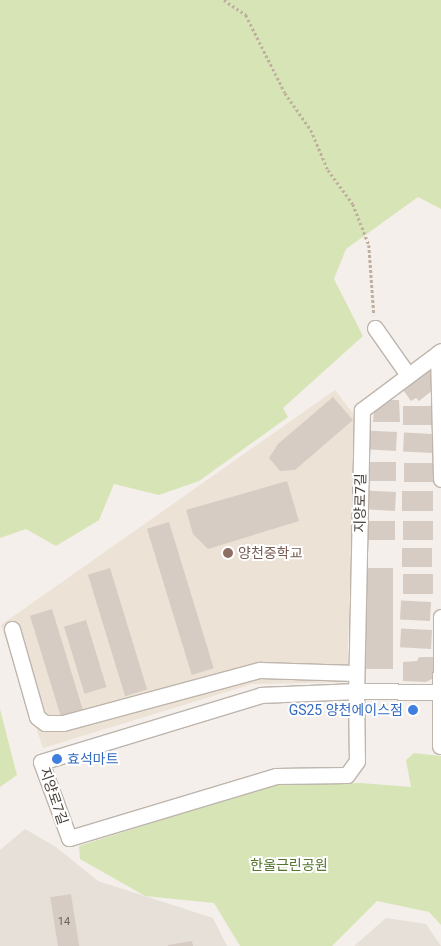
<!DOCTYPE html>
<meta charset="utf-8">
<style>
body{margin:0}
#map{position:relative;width:441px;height:946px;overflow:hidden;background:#f4efea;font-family:Roboto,"Noto Sans KR",sans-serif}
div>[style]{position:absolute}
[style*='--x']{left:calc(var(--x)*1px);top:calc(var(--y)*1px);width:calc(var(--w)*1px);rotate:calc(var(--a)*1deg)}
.residential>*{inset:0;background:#e7e0d8}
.education>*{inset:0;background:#ece2d5}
.green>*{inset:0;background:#d7e5b6}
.building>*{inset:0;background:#d7ccc3;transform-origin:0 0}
.path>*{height:2.5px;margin-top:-1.25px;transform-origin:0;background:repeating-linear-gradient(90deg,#bfaf9f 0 2.5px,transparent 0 5px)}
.roads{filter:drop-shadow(1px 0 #beb5ad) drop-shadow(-1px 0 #beb5ad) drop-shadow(0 1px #beb5ad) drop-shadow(0 -1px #beb5ad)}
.minor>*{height:15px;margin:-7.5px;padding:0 7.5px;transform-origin:7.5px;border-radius:7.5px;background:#fff}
.dots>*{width:14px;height:14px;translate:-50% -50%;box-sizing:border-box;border:2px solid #fff;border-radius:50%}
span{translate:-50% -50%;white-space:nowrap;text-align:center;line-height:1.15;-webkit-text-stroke:4px #fff;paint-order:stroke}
.number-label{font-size:11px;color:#6b625b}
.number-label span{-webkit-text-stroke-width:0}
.street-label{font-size:14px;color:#473f38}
.education-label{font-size:14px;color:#785e54}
.left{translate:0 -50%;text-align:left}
.shop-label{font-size:14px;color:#366cbe}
.right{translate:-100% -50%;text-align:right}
.park-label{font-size:14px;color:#55752f}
</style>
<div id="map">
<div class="residential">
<div style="clip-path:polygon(25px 829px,56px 847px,98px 881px,213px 918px,227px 946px,0 946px,0 850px)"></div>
<div style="clip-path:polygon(386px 918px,426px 924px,441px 946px,354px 946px)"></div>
</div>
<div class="education">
<div style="clip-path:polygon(335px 390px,355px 416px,347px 682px,252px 684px,43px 748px,1px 625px)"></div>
</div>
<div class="green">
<div style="clip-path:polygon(0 0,441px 0,441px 209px,418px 197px,346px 249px,334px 279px,363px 336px,283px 408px,288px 417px,199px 481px,159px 495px,114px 484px,99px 520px,56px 546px,26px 529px,0 538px)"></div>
<div style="clip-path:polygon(0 709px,17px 775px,0 787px)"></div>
<div style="clip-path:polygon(414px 753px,441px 756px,441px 925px,429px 912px,377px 901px,332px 946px,240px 946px,214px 903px,145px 896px,80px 859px,79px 846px,274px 784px,361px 783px,411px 787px,406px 760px)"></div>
</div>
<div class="building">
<div style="clip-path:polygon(430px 366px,435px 371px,434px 389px,419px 401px,416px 398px,411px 401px,401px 387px)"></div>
<div style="clip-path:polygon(333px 397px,353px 420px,295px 470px,280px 471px,269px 458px,278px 444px)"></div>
<div style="clip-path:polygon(390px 400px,399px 400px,400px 422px,373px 422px,374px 410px)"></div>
<div style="left:403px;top:406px;width:30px;height:19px"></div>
<div style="left:397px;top:432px;width:19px;height:31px;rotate:93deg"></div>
<div style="left:434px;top:434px;width:19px;height:30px;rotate:93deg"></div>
<div style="left:396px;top:462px;width:19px;height:30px;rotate:90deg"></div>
<div style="left:404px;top:463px;width:30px;height:19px"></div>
<div style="clip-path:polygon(287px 481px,299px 521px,208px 549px,193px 534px,186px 510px)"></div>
<div style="left:402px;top:491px;width:31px;height:20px"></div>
<div style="left:396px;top:492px;width:19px;height:31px;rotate:93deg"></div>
<div style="left:395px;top:521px;width:19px;height:30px;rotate:90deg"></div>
<div style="left:403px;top:521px;width:30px;height:19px"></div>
<div style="left:169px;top:522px;width:153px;height:23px;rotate:73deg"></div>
<div style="left:402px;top:548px;width:30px;height:19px"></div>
<div style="left:110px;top:568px;width:127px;height:23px;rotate:73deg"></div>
<div style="left:366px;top:568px;width:27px;height:101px"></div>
<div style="left:403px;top:574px;width:30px;height:20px"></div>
<div style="left:431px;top:602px;width:19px;height:30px;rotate:93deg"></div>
<div style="left:52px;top:609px;width:108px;height:23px;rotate:73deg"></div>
<div style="left:86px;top:620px;width:70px;height:23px;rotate:73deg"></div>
<div style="left:432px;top:630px;width:19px;height:31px;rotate:93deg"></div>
<div style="clip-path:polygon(419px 657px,434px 657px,434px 678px,426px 682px,403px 681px,403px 662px,417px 661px)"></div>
<div style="left:71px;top:894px;width:53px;height:21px;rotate:81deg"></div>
<div style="clip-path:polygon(192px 941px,193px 946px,168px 946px,168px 945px)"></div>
</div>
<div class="path">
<div style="--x:224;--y:0;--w:27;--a:34"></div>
<div style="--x:246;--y:15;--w:87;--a:63.4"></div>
<div style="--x:285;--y:93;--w:45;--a:54.9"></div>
<div style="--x:311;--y:130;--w:43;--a:67"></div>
<div style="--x:328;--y:170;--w:42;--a:53.7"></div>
<div style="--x:353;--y:204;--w:44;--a:68.7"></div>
<div style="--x:369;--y:245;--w:70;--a:85.9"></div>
</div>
<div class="roads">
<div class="minor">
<div style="--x:375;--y:328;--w:57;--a:54.9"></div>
<div style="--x:441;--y:351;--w:99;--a:143.2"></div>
<div style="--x:362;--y:410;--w:281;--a:91.2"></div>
<div style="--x:356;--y:691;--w:85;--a:0.7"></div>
<div style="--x:438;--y:353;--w:126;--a:88.6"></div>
<div style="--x:12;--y:629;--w:91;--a:74.1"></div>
<div style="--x:37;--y:717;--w:10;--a:37"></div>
<div style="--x:45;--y:723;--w:18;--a:0"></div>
<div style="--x:63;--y:723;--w:204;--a:-15.1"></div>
<div style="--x:260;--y:670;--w:96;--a:1.8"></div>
<div style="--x:356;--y:691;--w:70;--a:89.2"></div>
<div style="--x:357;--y:761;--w:17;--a:126"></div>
<div style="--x:347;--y:775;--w:71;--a:179.2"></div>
<div style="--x:276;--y:776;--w:216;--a:163.3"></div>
<div style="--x:69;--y:838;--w:81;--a:-110.2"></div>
<div style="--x:41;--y:762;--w:230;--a:-16.9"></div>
<div style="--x:261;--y:695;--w:95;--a:-2.4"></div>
<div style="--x:440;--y:746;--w:129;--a:-89.6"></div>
</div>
</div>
<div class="dots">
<div style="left:228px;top:553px;background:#8d6e63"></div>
<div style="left:413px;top:710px;background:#3f7fe0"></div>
<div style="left:57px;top:759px;background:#3f7fe0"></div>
</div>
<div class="number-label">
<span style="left:64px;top:922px">14</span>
</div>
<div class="street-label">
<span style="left:360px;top:503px;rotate:-89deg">지양로7길</span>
<span style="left:54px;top:796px;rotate:71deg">지양로7길</span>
</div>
<div class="education-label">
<span class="left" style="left:238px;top:553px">양천중학교</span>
</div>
<div class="shop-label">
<span class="right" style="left:403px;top:710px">GS25 양천에이스점</span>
<span class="left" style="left:67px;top:759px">효석마트</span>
</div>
<div class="park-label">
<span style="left:289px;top:865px">한울근린공원</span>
</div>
</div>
